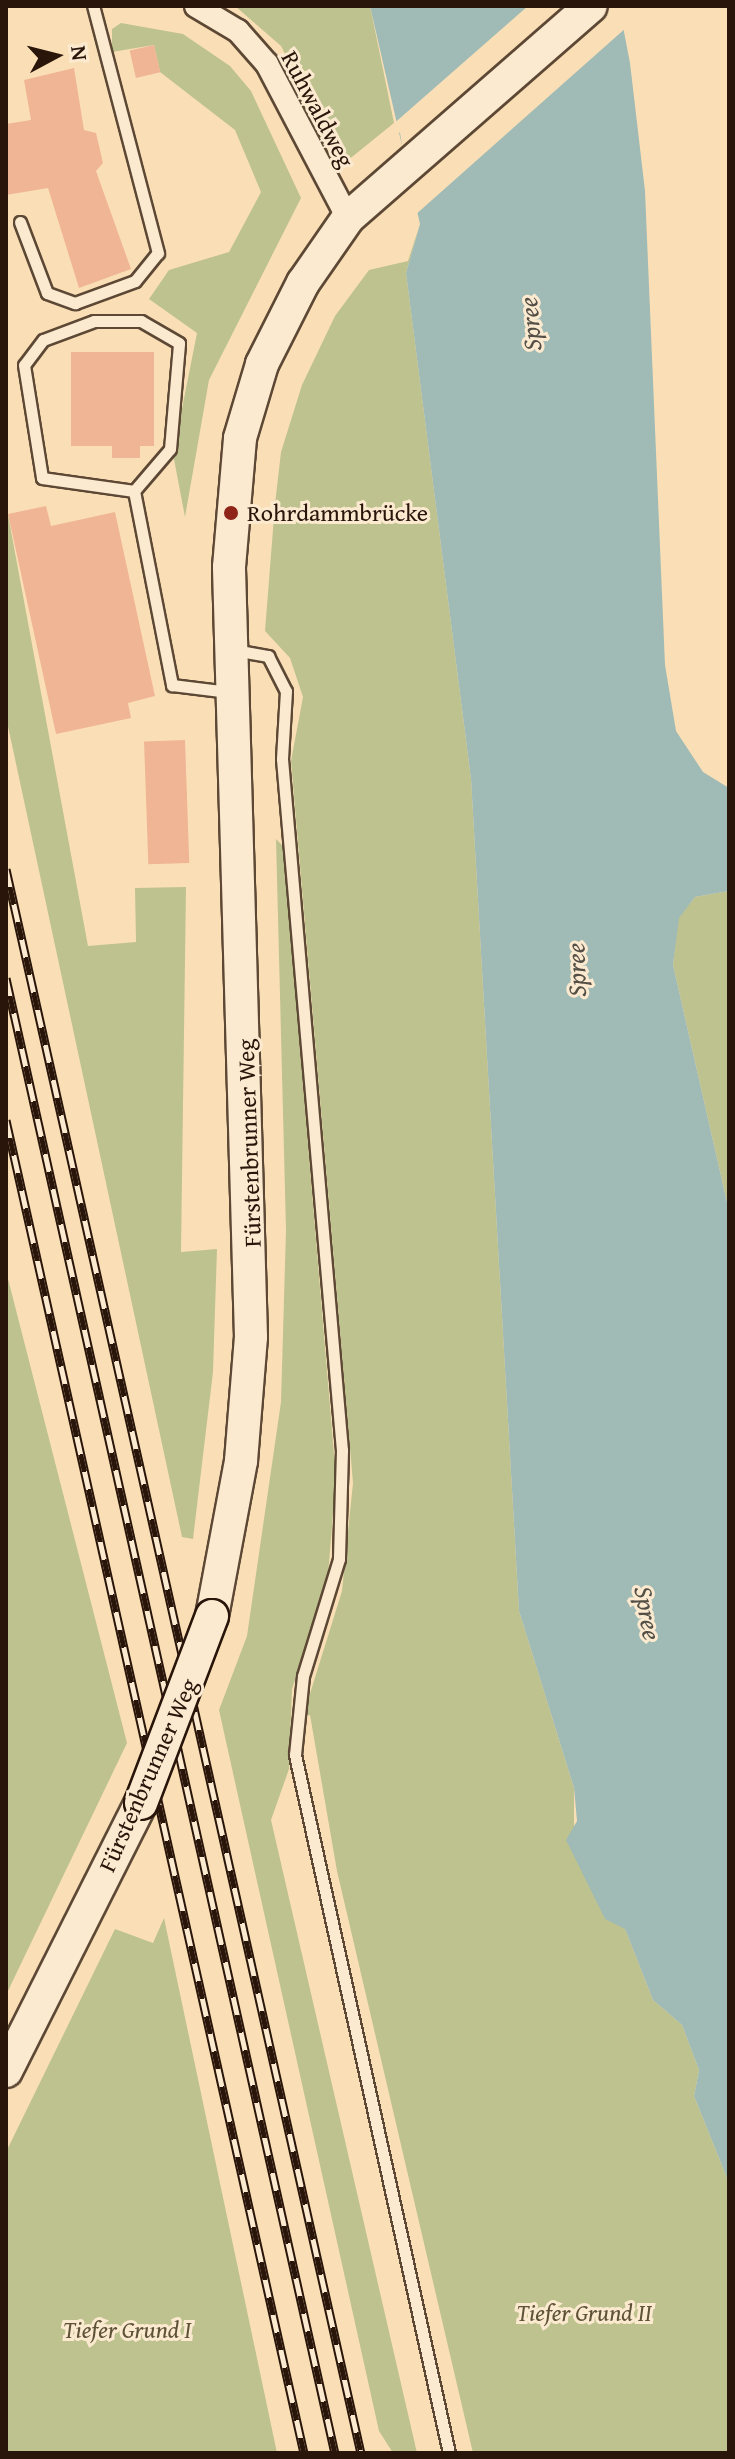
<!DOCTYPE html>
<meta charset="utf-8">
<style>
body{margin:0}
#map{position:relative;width:735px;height:2459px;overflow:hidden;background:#fadfb6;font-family:"Gentium Book Plus",serif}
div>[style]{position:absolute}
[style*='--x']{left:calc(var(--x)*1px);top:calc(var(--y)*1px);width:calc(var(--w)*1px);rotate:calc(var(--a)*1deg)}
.green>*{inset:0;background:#bec28e}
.water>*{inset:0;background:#a0bbb5}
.pier>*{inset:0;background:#fadfb6}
.building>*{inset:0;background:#f0b595;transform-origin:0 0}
.roads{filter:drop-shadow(2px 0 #5d4835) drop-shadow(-2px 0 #5d4835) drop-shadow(0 2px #5d4835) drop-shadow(0 -2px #5d4835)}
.lane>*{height:11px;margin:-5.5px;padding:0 5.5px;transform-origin:5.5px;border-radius:5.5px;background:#fcead0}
.street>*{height:22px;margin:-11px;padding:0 11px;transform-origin:11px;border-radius:11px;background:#fcead0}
.secondary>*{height:32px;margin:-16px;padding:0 16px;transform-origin:16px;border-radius:16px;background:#fcead0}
.rail>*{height:9px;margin-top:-4.5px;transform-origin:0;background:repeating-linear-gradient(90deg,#fcead0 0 18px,#29150a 0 36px);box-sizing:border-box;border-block:2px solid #29150a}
.bridges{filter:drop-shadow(2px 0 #29150a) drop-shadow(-2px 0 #29150a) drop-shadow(0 2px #29150a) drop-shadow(0 -2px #29150a)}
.secondary-bridge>*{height:32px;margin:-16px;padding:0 16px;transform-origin:16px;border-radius:16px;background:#fcead0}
.dots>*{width:22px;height:22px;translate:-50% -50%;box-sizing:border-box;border:4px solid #fcead0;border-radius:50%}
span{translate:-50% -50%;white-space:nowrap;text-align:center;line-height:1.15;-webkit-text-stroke:6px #fcead0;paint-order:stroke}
.street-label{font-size:24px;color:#29150a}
.poi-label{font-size:24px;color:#29150a}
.left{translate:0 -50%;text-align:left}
.park-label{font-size:24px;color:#5d5238;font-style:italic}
.water-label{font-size:26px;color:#534f46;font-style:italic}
.frame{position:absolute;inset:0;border:8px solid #29150a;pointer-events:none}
.north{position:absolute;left:16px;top:16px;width:80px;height:80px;-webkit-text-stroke:6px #fcead0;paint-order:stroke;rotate:83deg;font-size:22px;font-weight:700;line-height:32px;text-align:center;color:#29150a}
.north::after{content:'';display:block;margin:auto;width:28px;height:36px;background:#29150a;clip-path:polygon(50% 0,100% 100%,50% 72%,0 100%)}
</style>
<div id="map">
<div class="green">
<div style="clip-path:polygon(235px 6px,370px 6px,394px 123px,342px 165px,281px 46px)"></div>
<div style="clip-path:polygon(121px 23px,183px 34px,230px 66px,251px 91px,301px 198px,209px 380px,185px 517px,173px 454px,197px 333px,149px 299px,169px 270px,229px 252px,261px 192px,235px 130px,160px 72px,154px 45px,112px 52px,112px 29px)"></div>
<div style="clip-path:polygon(420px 224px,406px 273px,471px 779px,519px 1611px,574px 1788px,574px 1834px,625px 1929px,653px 2000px,682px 2025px,699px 2070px,694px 2096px,729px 2183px,729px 2453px,473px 2453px,337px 1871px,310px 1715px,303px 1716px,342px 1591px,353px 1483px,291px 761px,303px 697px,290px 658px,265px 631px,275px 504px,281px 452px,302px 385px,335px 316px,369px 270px,408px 261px)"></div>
<div style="clip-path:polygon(6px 504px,88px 946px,136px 942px,135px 888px,186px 887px,181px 1252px,217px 1249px,213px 1372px,193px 1539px,182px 1537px,6px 717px)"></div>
<div style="clip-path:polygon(276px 839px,283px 846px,336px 1478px,327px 1587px,292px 1689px,289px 1769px,271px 1820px,417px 2453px,393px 2453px,379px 2431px,219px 1710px,247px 1636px,281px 1402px,286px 1230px)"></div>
<div style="clip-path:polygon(729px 891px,729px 1211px,673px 965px,678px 918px,695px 897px)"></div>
<div style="clip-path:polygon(6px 1271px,127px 1743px,6px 1995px)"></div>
<div style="clip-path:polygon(164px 1918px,277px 2453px,6px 2453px,6px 2152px,115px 1929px,153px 1943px)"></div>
</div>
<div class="water">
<div style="clip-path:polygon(370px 6px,619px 6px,630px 63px,645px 191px,665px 665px,676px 731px,703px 772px,729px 788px,729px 891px,695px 897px,679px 918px,673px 965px,729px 1211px,729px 2183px,694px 2096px,699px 2070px,682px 2025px,653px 2000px,625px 1929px,605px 1919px,566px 1840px,577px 1821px,574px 1788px,519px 1611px,471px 779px,406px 273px,420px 224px)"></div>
</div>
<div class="pier">
<div style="clip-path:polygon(528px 6px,623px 6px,627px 27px,414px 216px,400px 133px,391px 126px)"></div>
</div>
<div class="building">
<div style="left:154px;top:45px;width:28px;height:25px;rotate:77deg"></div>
<div style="clip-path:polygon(74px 68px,84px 130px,96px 133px,103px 163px,96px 171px,131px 269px,79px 288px,48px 188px,6px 195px,6px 124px,31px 120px,24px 80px)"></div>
<div style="clip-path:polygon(71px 352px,154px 352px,154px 446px,140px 446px,140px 458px,112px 458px,112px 446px,71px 446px)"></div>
<div style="clip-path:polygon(46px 506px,51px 526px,115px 512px,155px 696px,128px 703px,131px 718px,56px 734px,8px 514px)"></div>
<div style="left:185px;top:740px;width:123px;height:41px;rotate:88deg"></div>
</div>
<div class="roads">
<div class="lane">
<div style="--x:20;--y:222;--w:76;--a:69.2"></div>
<div style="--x:47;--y:293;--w:30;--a:20"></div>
<div style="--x:75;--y:303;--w:64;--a:-20.1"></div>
<div style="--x:135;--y:281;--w:36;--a:-51"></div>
<div style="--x:158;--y:253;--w:255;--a:-104.7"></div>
<div style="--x:134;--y:491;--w:55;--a:-49.4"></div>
<div style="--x:170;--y:449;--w:106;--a:-85.1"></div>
<div style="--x:179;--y:343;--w:44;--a:-149.9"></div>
<div style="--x:141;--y:321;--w:47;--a:180"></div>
<div style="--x:94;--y:321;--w:54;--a:159.6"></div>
<div style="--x:43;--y:340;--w:31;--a:127"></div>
<div style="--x:24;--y:365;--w:114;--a:80.9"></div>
<div style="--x:42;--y:478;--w:93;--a:8"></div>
<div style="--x:134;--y:491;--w:198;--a:78.9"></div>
<div style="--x:172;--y:685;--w:57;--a:7"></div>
<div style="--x:234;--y:650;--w:35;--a:10"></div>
<div style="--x:268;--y:656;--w:39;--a:63"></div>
<div style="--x:286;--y:691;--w:68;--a:93.4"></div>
<div style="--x:282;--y:759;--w:694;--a:85.04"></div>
<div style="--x:342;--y:1450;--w:109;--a:91.6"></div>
<div style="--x:339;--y:1559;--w:122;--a:107.1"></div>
<div style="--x:303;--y:1676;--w:79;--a:95.8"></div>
<div style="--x:295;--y:1755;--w:715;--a:77.56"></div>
</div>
<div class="street">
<div style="--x:196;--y:6;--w:49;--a:30.8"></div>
<div style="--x:238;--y:31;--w:44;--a:48.7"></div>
<div style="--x:267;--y:64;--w:174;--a:62.3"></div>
</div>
<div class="secondary">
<div style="--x:212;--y:1616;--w:158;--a:-79.4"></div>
<div style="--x:241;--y:1461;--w:124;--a:-85.4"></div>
<div style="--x:251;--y:1337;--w:770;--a:-91.64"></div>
<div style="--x:229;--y:567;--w:129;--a:-85.1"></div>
<div style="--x:240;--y:438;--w:77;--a:-73.4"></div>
<div style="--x:262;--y:364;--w:91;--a:-63.2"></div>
<div style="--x:303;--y:283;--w:79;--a:-55.3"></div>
<div style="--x:348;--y:218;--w:322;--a:-41.1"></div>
<div style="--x:6;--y:2071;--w:300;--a:-63.3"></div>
</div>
</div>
<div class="rail">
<div style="--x:6;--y:869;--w:1623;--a:77.37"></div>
<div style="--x:6;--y:978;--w:1511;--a:77.43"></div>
<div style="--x:6;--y:1120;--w:1366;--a:77.4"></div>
</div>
<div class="bridges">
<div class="secondary-bridge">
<div style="--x:141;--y:1803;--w:200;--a:-69.2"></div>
</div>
</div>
<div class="dots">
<div style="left:231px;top:513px;background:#8f2418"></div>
</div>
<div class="street-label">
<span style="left:318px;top:109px;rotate:62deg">Ruhwaldweg</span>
<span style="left:249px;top:1143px;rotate:-92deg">Fürstenbrunner Weg</span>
<span style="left:148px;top:1775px;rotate:-66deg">Fürstenbrunner Weg</span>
</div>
<div class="poi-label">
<span class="left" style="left:247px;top:513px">Rohrdammbrücke</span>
</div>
<div class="park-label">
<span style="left:584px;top:2313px">Tiefer Grund II</span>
<span style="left:127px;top:2330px">Tiefer Grund I</span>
</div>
<div class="water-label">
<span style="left:530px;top:324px;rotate:-95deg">Spree</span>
<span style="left:576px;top:970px;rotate:-92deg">Spree</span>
<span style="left:648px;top:1613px;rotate:80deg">Spree</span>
</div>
<div class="frame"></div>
<div class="north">N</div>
</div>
